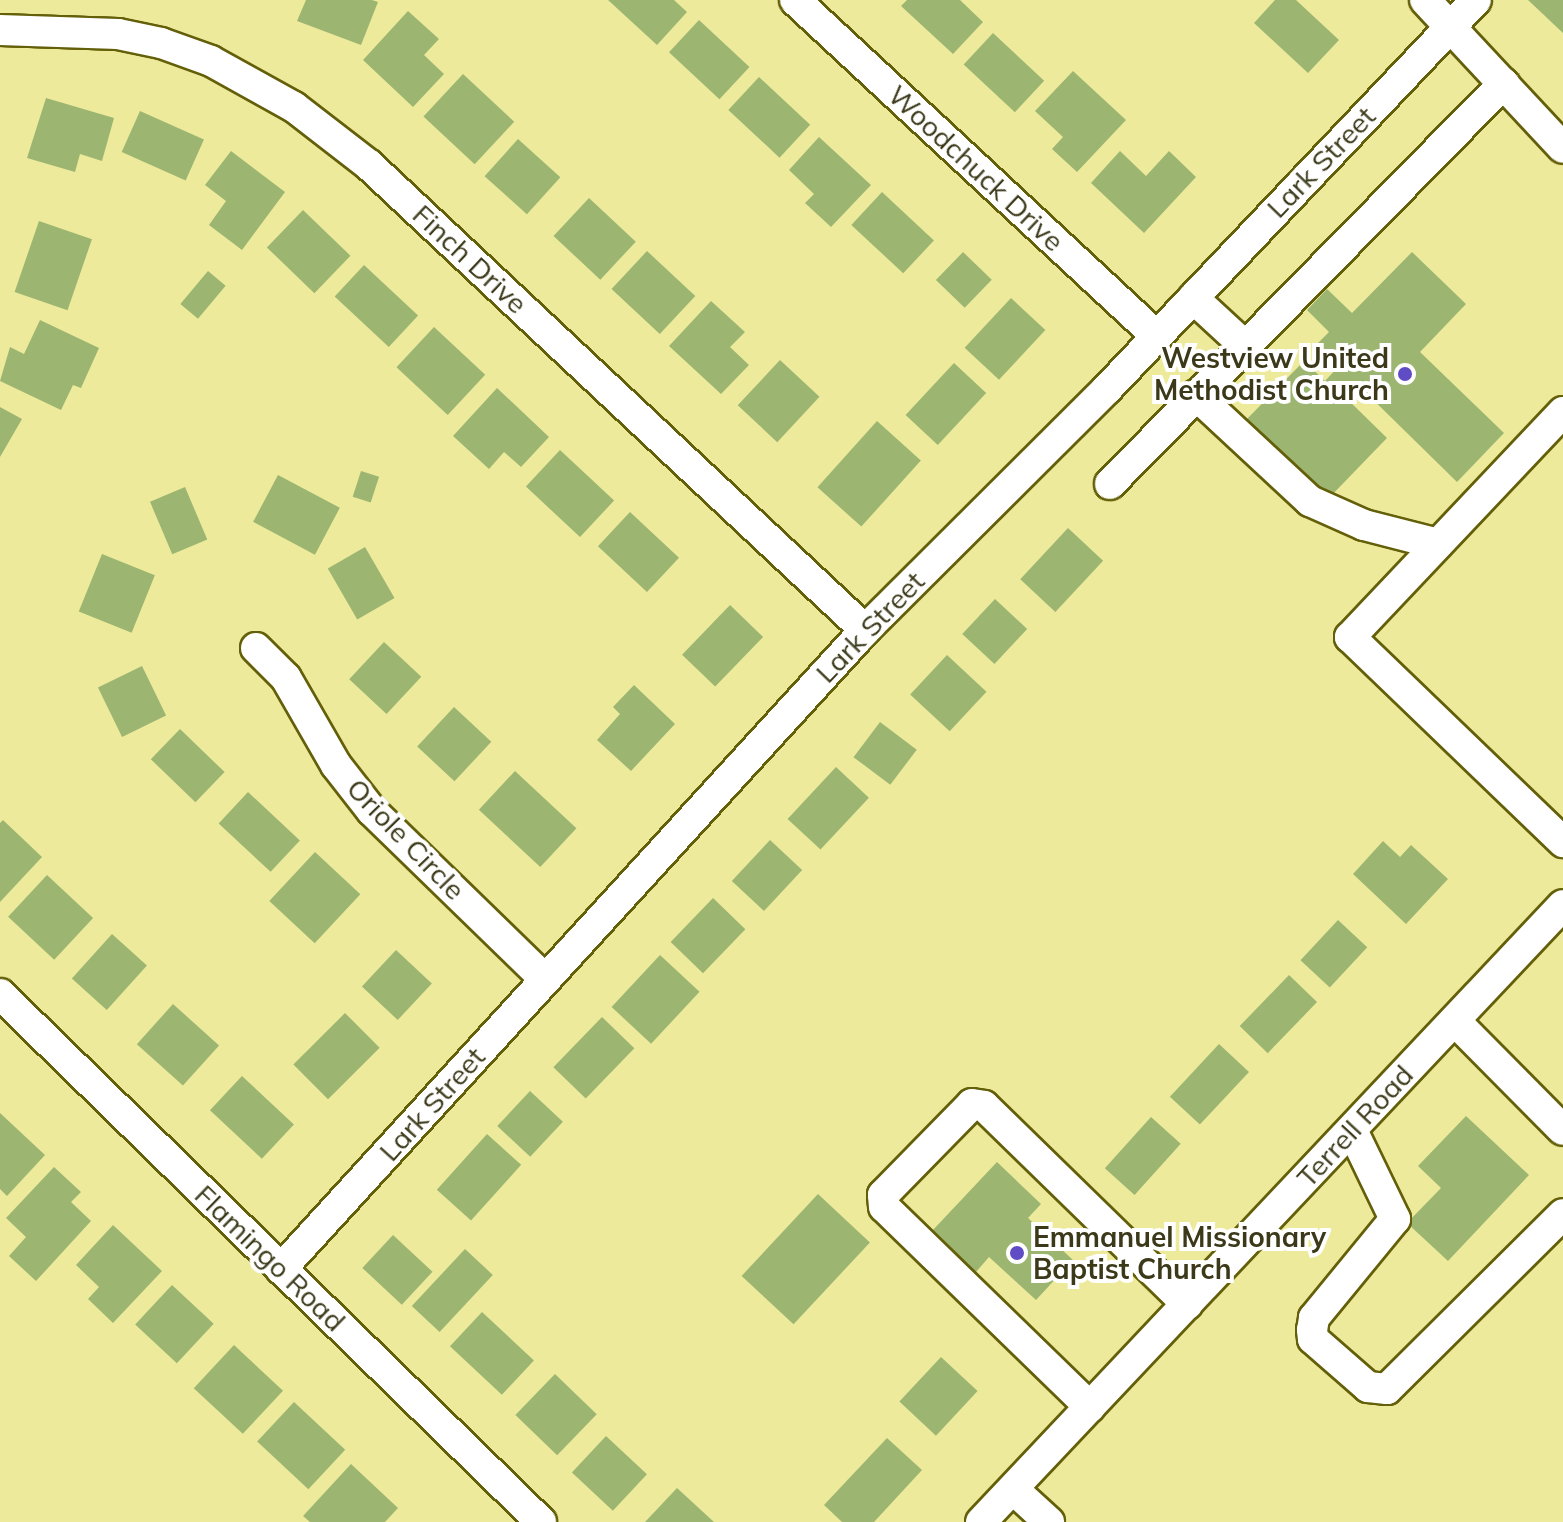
<!DOCTYPE html>
<style>
body{margin:0}
#map{position:relative;width:1563px;height:1522px;overflow:hidden;background:#edea9c;font-family:Mulish,sans-serif}
div>[style]{position:absolute}
[style*='--x']{left:calc(var(--x)*1px);top:calc(var(--y)*1px);width:calc(var(--w)*1px);rotate:calc(var(--a)*1deg)}
.building>*{inset:0;background:#9cb671;transform-origin:0 0}
.roads{filter:drop-shadow(2px 0 #645f09) drop-shadow(-2px 0 #645f09) drop-shadow(0 2px #645f09) drop-shadow(0 -2px #645f09)}
.minor>*{height:30px;margin:-15px;padding:0 15px;transform-origin:15px;border-radius:15px;background:#fff}
.dots>*{width:22px;height:22px;translate:-50% -50%;box-sizing:border-box;border:4px solid #fff;border-radius:50%}
span{translate:-50% -50%;white-space:nowrap;text-align:center;line-height:1.15;-webkit-text-stroke:8px #fff;paint-order:stroke}
.street-label{font-size:28px;color:#3b3919}
.poi-label{font-size:28px;color:#3b3919;font-weight:700}
.right{translate:-100% -50%;text-align:right}
.left{translate:0 -50%;text-align:left}
</style>
<div id="map">
<div class="building">
<div style="clip-path:polygon(306px 0,372px 0,378px 2px,361px 45px,297px 21px)"></div>
<div style="clip-path:polygon(608px 0,674px 0,687px 12px,657px 45px)"></div>
<div style="clip-path:polygon(907px 0,960px 0,983px 22px,953px 54px,901px 6px)"></div>
<div style="clip-path:polygon(1275px 0,1296px 0,1339px 40px,1308px 73px,1254px 23px)"></div>
<div style="clip-path:polygon(1528px 0,1563px 0,1563px 33px)"></div>
<div style="clip-path:polygon(408px 11px,439px 39px,424px 55px,444px 74px,413px 107px,363px 60px)"></div>
<div style="left:699px;top:20px;width:69px;height:44px;rotate:43deg"></div>
<div style="left:993px;top:33px;width:70px;height:43px;rotate:43deg"></div>
<div style="clip-path:polygon(1073px 71px,1126px 120px,1077px 172px,1052px 149px,1063px 137px,1035px 111px)"></div>
<div style="left:463px;top:74px;width:70px;height:58px;rotate:43deg"></div>
<div style="left:759px;top:77px;width:70px;height:45px;rotate:43deg"></div>
<div style="clip-path:polygon(46px 98px,114px 118px,102px 161px,80px 154px,75px 172px,27px 158px)"></div>
<div style="left:140px;top:111px;width:70px;height:45px;rotate:24deg"></div>
<div style="clip-path:polygon(819px 137px,871px 185px,831px 227px,805px 203px,814px 194px,789px 170px)"></div>
<div style="left:518px;top:139px;width:57px;height:50px;rotate:42deg"></div>
<div style="clip-path:polygon(231px 151px,285px 192px,242px 250px,209px 225px,226px 201px,205px 185px)"></div>
<div style="clip-path:polygon(1120px 151px,1146px 176px,1169px 151px,1196px 177px,1144px 233px,1091px 183px)"></div>
<div style="left:882px;top:192px;width:71px;height:45px;rotate:43deg"></div>
<div style="left:589px;top:198px;width:64px;height:52px;rotate:43deg"></div>
<div style="left:303px;top:210px;width:66px;height:52px;rotate:44deg"></div>
<div style="left:39px;top:221px;width:56px;height:75px;rotate:19deg"></div>
<div style="left:647px;top:251px;width:66px;height:52px;rotate:43deg"></div>
<div style="left:963px;top:252px;width:40px;height:39px;rotate:44deg"></div>
<div style="clip-path:polygon(1412px 252px,1466px 304px,1420px 352px,1504px 433px,1457px 482px,1355px 382px,1343px 395px,1387px 438px,1328px 499px,1246px 420px,1304px 361px,1325px 381px,1337px 368px,1315px 346px,1329px 332px,1307px 310px,1327px 289px,1352px 313px)"></div>
<div style="left:364px;top:265px;width:74px;height:43px;rotate:43deg"></div>
<div style="left:208px;top:271px;width:23px;height:43px;rotate:40deg"></div>
<div style="left:1011px;top:298px;width:47px;height:68px;rotate:43deg"></div>
<div style="clip-path:polygon(711px 301px,745px 332px,730px 347px,749px 365px,721px 394px,669px 346px)"></div>
<div style="clip-path:polygon(40px 320px,99px 348px,81px 388px,73px 385px,61px 410px,0 381px,10px 347px,24px 354px)"></div>
<div style="left:434px;top:327px;width:70px;height:55px;rotate:43deg"></div>
<div style="left:780px;top:360px;width:54px;height:62px;rotate:43deg"></div>
<div style="left:954px;top:363px;width:44px;height:71px;rotate:43deg"></div>
<div style="clip-path:polygon(497px 388px,549px 437px,521px 467px,504px 452px,489px 469px,453px 436px)"></div>
<div style="clip-path:polygon(0 407px,22px 419px,0 457px)"></div>
<div style="left:877px;top:421px;width:59px;height:89px;rotate:42deg"></div>
<div style="left:560px;top:450px;width:74px;height:50px;rotate:43deg"></div>
<div style="left:361px;top:471px;width:19px;height:27px;rotate:18deg"></div>
<div style="left:278px;top:475px;width:70px;height:53px;rotate:28deg"></div>
<div style="left:185px;top:487px;width:57px;height:38px;rotate:67deg"></div>
<div style="left:630px;top:512px;width:67px;height:47px;rotate:43deg"></div>
<div style="left:1068px;top:528px;width:48px;height:70px;rotate:43deg"></div>
<div style="left:365px;top:547px;width:59px;height:43px;rotate:60deg"></div>
<div style="left:102px;top:554px;width:57px;height:62px;rotate:22deg"></div>
<div style="left:995px;top:599px;width:44px;height:48px;rotate:43deg"></div>
<div style="left:730px;top:605px;width:46px;height:69px;rotate:44deg"></div>
<div style="left:384px;top:642px;width:51px;height:51px;rotate:43deg"></div>
<div style="left:947px;top:655px;width:54px;height:54px;rotate:43deg"></div>
<div style="left:142px;top:666px;width:55px;height:49px;rotate:64deg"></div>
<div style="clip-path:polygon(634px 685px,675px 724px,631px 771px,597px 740px,620px 714px,613px 707px)"></div>
<div style="left:454px;top:707px;width:51px;height:54px;rotate:43deg"></div>
<div style="left:880px;top:722px;width:46px;height:44px;rotate:37deg"></div>
<div style="left:180px;top:729px;width:62px;height:42px;rotate:44deg"></div>
<div style="left:836px;top:767px;width:45px;height:71px;rotate:43deg"></div>
<div style="left:515px;top:771px;width:84px;height:53px;rotate:43deg"></div>
<div style="left:248px;top:792px;width:71px;height:43px;rotate:43deg"></div>
<div style="clip-path:polygon(3px 820px,42px 857px,0 902px,0 823px)"></div>
<div style="left:770px;top:840px;width:44px;height:56px;rotate:43deg"></div>
<div style="clip-path:polygon(1383px 841px,1400px 857px,1411px 845px,1448px 879px,1406px 924px,1353px 874px)"></div>
<div style="left:315px;top:852px;width:62px;height:67px;rotate:43deg"></div>
<div style="left:47px;top:875px;width:63px;height:57px;rotate:43deg"></div>
<div style="left:713px;top:898px;width:45px;height:61px;rotate:44deg"></div>
<div style="left:1338px;top:920px;width:40px;height:55px;rotate:43deg"></div>
<div style="left:112px;top:934px;width:47px;height:60px;rotate:42deg"></div>
<div style="left:396px;top:950px;width:49px;height:50px;rotate:43deg"></div>
<div style="left:660px;top:955px;width:54px;height:71px;rotate:43deg"></div>
<div style="left:1289px;top:975px;width:39px;height:71px;rotate:44deg"></div>
<div style="left:173px;top:1004px;width:62px;height:54px;rotate:42deg"></div>
<div style="left:345px;top:1013px;width:49px;height:73px;rotate:45deg"></div>
<div style="left:602px;top:1017px;width:45px;height:70px;rotate:44deg"></div>
<div style="left:1219px;top:1044px;width:41px;height:72px;rotate:43deg"></div>
<div style="left:242px;top:1076px;width:71px;height:47px;rotate:43deg"></div>
<div style="left:530px;top:1091px;width:45px;height:48px;rotate:43deg"></div>
<div style="clip-path:polygon(0 1113px,45px 1155px,7px 1196px,0 1189px)"></div>
<div style="clip-path:polygon(1466px 1116px,1529px 1175px,1448px 1261px,1407px 1223px,1441px 1188px,1418px 1166px)"></div>
<div style="left:1151px;top:1117px;width:40px;height:69px;rotate:42deg"></div>
<div style="left:487px;top:1134px;width:46px;height:75px;rotate:42deg"></div>
<div style="clip-path:polygon(997px 1162px,1041px 1204px,1028px 1218px,1073px 1260px,1036px 1300px,989px 1257px,976px 1272px,932px 1231px)"></div>
<div style="clip-path:polygon(54px 1167px,81px 1192px,71px 1202px,91px 1221px,36px 1281px,9px 1256px,26px 1237px,6px 1218px)"></div>
<div style="left:818px;top:1194px;width:71px;height:112px;rotate:43deg"></div>
<div style="clip-path:polygon(113px 1225px,162px 1271px,113px 1323px,88px 1299px,99px 1287px,76px 1265px)"></div>
<div style="left:393px;top:1235px;width:54px;height:45px;rotate:43deg"></div>
<div style="left:465px;top:1249px;width:38px;height:78px;rotate:43deg"></div>
<div style="left:172px;top:1285px;width:57px;height:54px;rotate:43deg"></div>
<div style="left:482px;top:1312px;width:71px;height:47px;rotate:43deg"></div>
<div style="left:234px;top:1345px;width:67px;height:59px;rotate:43deg"></div>
<div style="left:941px;top:1357px;width:50px;height:61px;rotate:43deg"></div>
<div style="left:555px;top:1374px;width:58px;height:57px;rotate:44deg"></div>
<div style="left:294px;top:1402px;width:70px;height:54px;rotate:43deg"></div>
<div style="left:606px;top:1436px;width:56px;height:50px;rotate:43deg"></div>
<div style="clip-path:polygon(887px 1438px,922px 1470px,874px 1522px,842px 1522px,824px 1505px)"></div>
<div style="clip-path:polygon(351px 1464px,398px 1508px,385px 1522px,310px 1522px,303px 1516px)"></div>
<div style="clip-path:polygon(677px 1488px,714px 1522px,645px 1522px)"></div>
</div>
<div class="roads">
<div class="minor">
<div style="--x:795;--y:0;--w:493;--a:42.9"></div>
<div style="--x:1425;--y:0;--w:202;--a:47"></div>
<div style="--x:0;--y:30;--w:118;--a:1.9"></div>
<div style="--x:118;--y:34;--w:44;--a:11.8"></div>
<div style="--x:161;--y:43;--w:53;--a:19.8"></div>
<div style="--x:211;--y:61;--w:95;--a:29"></div>
<div style="--x:294;--y:107;--w:95;--a:37.7"></div>
<div style="--x:369;--y:165;--w:680;--a:43.15"></div>
<div style="--x:1193;--y:298;--w:69;--a:42.7"></div>
<div style="--x:1196;--y:395;--w:156;--a:42.9"></div>
<div style="--x:1310;--y:501;--w:59;--a:24"></div>
<div style="--x:1364;--y:525;--w:76;--a:14.4"></div>
<div style="--x:1563;--y:412;--w:310;--a:133.4"></div>
<div style="--x:1350;--y:637;--w:296;--a:43.9"></div>
<div style="--x:1110;--y:484;--w:562;--a:-45.5"></div>
<div style="--x:256;--y:648;--w:42;--a:45"></div>
<div style="--x:286;--y:678;--w:100;--a:60.1"></div>
<div style="--x:336;--y:765;--w:58;--a:52"></div>
<div style="--x:372;--y:811;--w:241;--a:44.2"></div>
<div style="--x:0;--y:994;--w:756;--a:44.3"></div>
<div style="--x:1455;--y:1021;--w:153;--a:45.3"></div>
<div style="--x:1352;--y:1130;--w:99;--a:64.2"></div>
<div style="--x:1395;--y:1219;--w:128;--a:129.3"></div>
<div style="--x:1314;--y:1318;--w:12;--a:99"></div>
<div style="--x:1312;--y:1330;--w:9;--a:84"></div>
<div style="--x:1313;--y:1339;--w:73;--a:41.1"></div>
<div style="--x:1368;--y:1387;--w:19;--a:6"></div>
<div style="--x:1387;--y:1389;--w:248;--a:-44.8"></div>
<div style="--x:281;--y:1269;--w:866;--a:-47.57"></div>
<div style="--x:865;--y:630;--w:342;--a:-44.9"></div>
<div style="--x:1107;--y:389;--w:536;--a:-46.51"></div>
<div style="--x:1090;--y:1407;--w:287;--a:-135.8"></div>
<div style="--x:884;--y:1207;--w:12;--a:-95"></div>
<div style="--x:883;--y:1195;--w:127;--a:-45.6"></div>
<div style="--x:972;--y:1104;--w:12;--a:9"></div>
<div style="--x:984;--y:1106;--w:284;--a:44.3"></div>
<div style="--x:1013;--y:1489;--w:49;--a:42.5"></div>
<div style="--x:981;--y:1522;--w:848;--a:-46.67"></div>
</div>
</div>
<div class="dots">
<div style="left:1405px;top:374px;background:#604cc4"></div>
<div style="left:1017px;top:1253px;background:#604cc4"></div>
</div>
<div class="street-label">
<span style="left:1321px;top:162px;rotate:-46deg">Lark Street</span>
<span style="left:976px;top:168px;rotate:43deg">Woodchuck Drive</span>
<span style="left:470px;top:259px;rotate:43deg">Finch Drive</span>
<span style="left:870px;top:627px;rotate:-46deg">Lark Street</span>
<span style="left:406px;top:839px;rotate:46deg">Oriole Circle</span>
<span style="left:432px;top:1104px;rotate:-48deg">Lark Street</span>
<span style="left:1355px;top:1126px;rotate:-47deg">Terrell Road</span>
<span style="left:270px;top:1258px;rotate:44deg">Flamingo Road</span>
</div>
<div class="poi-label">
<span class="right" style="left:1389px;top:374px">Westview United<br>Methodist Church</span>
<span class="left" style="left:1033px;top:1253px">Emmanuel Missionary<br>Baptist Church</span>
</div>
</div>
